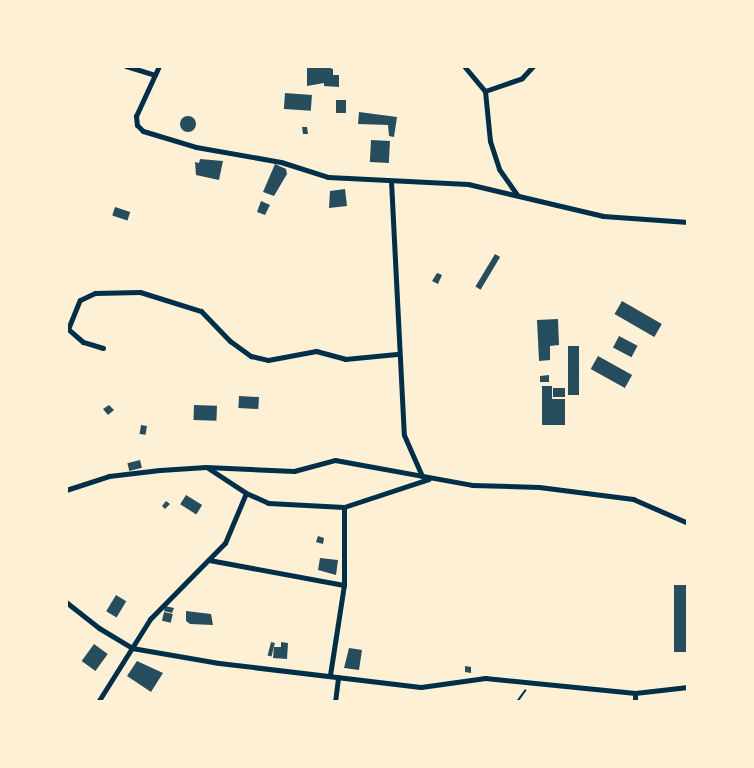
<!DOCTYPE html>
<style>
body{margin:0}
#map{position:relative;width:754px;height:768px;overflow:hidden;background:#fdf0d5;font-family:"Source Serif 4",serif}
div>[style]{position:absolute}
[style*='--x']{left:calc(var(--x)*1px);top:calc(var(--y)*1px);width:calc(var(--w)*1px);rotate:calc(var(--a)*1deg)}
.building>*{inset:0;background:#264d5e;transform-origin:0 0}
.round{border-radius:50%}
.path>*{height:1.5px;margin:-0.75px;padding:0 0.75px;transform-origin:0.75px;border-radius:0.75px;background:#003049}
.minor>*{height:5px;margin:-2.5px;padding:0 2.5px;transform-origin:2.5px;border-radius:2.5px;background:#003049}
span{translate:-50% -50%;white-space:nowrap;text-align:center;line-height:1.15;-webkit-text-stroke:4.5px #fdf0d5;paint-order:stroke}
.frame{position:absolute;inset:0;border:68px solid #fdf0d5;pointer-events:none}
</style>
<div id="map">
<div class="building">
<div style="clip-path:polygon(325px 66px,333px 69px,333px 75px,339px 75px,339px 87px,324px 86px,324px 83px,307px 86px,307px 68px)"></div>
<div style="left:285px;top:93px;width:27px;height:16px;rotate:4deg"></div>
<div style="left:336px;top:100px;width:10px;height:13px"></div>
<div style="clip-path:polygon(359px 112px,397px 117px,394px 137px,389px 136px,388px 125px,358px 124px)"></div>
<div class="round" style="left:180px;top:116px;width:16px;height:16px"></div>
<div style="clip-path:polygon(302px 127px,307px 127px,308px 134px,303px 134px)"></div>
<div style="left:371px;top:140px;width:19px;height:22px;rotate:3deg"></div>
<div style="clip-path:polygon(200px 159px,223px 161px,219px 180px,196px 175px,195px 162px,199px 163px)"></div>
<div style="clip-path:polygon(275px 164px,286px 169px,287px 174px,274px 196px,263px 192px)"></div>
<div style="clip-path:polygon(345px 189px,347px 206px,329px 208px,330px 191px)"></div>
<div style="clip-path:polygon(261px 201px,270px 205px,265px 215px,257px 212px)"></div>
<div style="left:115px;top:207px;width:16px;height:9px;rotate:18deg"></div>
<div style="left:495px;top:254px;width:6px;height:38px;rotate:31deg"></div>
<div style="clip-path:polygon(437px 273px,442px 275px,438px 284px,432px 281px)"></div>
<div style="left:622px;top:301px;width:46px;height:15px;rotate:30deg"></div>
<div style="clip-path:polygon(558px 319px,559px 345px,550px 346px,550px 360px,539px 361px,537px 320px)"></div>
<div style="left:619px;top:336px;width:21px;height:13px;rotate:28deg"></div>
<div style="left:568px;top:346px;width:11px;height:49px"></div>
<div style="left:598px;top:356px;width:39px;height:15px;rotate:29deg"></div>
<div style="clip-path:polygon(549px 375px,549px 382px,540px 382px,540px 376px)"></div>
<div style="clip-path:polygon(542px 386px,552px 386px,552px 399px,565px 399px,565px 425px,542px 425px)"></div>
<div style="left:553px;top:388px;width:12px;height:9px"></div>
<div style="left:239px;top:396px;width:20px;height:12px;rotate:3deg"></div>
<div style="clip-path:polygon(109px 405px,114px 410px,108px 415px,103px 409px)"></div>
<div style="left:194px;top:405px;width:23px;height:15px;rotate:2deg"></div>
<div style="left:141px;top:425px;width:6px;height:9px;rotate:9deg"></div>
<div style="left:140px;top:460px;width:8px;height:13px;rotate:76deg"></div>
<div style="left:186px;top:495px;width:19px;height:11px;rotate:32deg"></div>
<div style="clip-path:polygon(166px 501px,170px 504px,165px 509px,162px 506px)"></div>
<div style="clip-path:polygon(318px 536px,324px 538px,323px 544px,316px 542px)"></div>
<div style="clip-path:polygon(320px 558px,338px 560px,336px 575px,318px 570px)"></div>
<div style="left:674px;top:585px;width:14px;height:67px"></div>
<div style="left:116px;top:595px;width:12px;height:19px;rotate:31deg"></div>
<div style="clip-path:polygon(165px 606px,174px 608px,172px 613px,164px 611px)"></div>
<div style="clip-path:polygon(186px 611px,211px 614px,213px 625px,190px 624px,186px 621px)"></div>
<div style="left:164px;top:612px;width:9px;height:9px;rotate:13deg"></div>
<div style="left:271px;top:642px;width:4px;height:14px;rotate:14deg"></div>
<div style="clip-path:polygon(281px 642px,288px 643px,287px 659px,273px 658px,274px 647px,281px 647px)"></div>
<div style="left:94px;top:644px;width:17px;height:21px;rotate:36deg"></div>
<div style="clip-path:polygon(349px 648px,362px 650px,359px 670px,344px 668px)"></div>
<div style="clip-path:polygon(137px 661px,163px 673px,151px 692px,127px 676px)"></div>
<div style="clip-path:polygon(465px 666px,471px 667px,471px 673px,465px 672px)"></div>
</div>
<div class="path">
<div style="--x:517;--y:702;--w:14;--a:-54"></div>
</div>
<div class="minor">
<div style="--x:126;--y:66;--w:30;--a:17"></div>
<div style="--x:159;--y:66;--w:55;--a:114.7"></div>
<div style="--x:136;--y:116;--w:9;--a:84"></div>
<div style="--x:137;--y:125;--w:8;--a:45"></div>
<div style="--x:143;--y:131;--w:55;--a:16.8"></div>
<div style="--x:196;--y:147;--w:86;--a:10"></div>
<div style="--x:281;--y:162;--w:49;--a:17.7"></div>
<div style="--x:328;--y:177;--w:140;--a:2.9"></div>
<div style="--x:468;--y:184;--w:139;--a:13.3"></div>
<div style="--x:603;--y:216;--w:85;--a:4"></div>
<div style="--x:464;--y:66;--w:33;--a:50"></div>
<div style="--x:485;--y:91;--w:50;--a:84.3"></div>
<div style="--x:490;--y:141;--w:29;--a:72"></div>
<div style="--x:499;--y:169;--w:32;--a:55"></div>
<div style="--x:485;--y:91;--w:39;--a:-19"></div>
<div style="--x:522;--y:78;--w:16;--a:-47"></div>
<div style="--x:391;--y:181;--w:254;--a:87.1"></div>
<div style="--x:404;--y:435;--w:45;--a:66.3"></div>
<div style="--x:103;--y:348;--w:21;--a:-163"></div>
<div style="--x:83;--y:342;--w:20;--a:-139"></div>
<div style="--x:68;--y:329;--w:31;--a:-68"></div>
<div style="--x:80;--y:300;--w:17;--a:-25"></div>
<div style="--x:95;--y:293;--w:45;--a:-1.3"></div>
<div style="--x:140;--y:292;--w:64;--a:17.3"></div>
<div style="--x:201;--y:311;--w:42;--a:46"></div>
<div style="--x:230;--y:341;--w:26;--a:36"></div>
<div style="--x:251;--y:356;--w:17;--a:13"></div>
<div style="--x:268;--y:360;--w:49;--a:-10.6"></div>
<div style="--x:316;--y:351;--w:30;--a:15"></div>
<div style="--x:345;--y:359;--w:52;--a:-5.5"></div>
<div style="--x:208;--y:468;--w:45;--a:33.3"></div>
<div style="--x:246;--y:493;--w:24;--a:24"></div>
<div style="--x:268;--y:503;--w:76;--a:3"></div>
<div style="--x:344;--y:507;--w:89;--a:-18.2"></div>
<div style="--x:66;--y:490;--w:45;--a:-18"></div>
<div style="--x:109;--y:476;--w:51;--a:-6.7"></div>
<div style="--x:160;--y:470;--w:46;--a:-3.7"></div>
<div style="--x:206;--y:467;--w:88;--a:2.6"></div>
<div style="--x:294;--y:471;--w:42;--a:-15"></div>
<div style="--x:335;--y:460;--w:139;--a:10.3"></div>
<div style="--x:472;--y:485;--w:67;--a:1.7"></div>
<div style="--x:539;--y:487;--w:95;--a:7.3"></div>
<div style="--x:633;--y:499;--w:60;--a:23.6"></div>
<div style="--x:209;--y:560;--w:137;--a:10.5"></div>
<div style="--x:66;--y:602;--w:42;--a:38.2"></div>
<div style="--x:99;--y:628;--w:39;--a:31"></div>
<div style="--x:132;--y:648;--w:88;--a:9.8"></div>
<div style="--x:219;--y:663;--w:203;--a:6.8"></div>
<div style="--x:421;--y:687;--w:65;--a:-8"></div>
<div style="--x:485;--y:678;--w:151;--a:5.7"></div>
<div style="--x:635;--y:693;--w:53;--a:-6.5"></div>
<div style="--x:330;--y:675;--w:91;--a:-81.2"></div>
<div style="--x:344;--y:585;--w:78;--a:-90"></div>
<div style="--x:635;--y:693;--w:9;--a:90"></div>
<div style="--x:98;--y:702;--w:98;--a:-57.9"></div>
<div style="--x:150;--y:619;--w:107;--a:-45.4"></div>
<div style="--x:225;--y:543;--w:54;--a:-67.2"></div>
<div style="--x:335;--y:702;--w:25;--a:-83"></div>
</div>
<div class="frame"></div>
</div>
